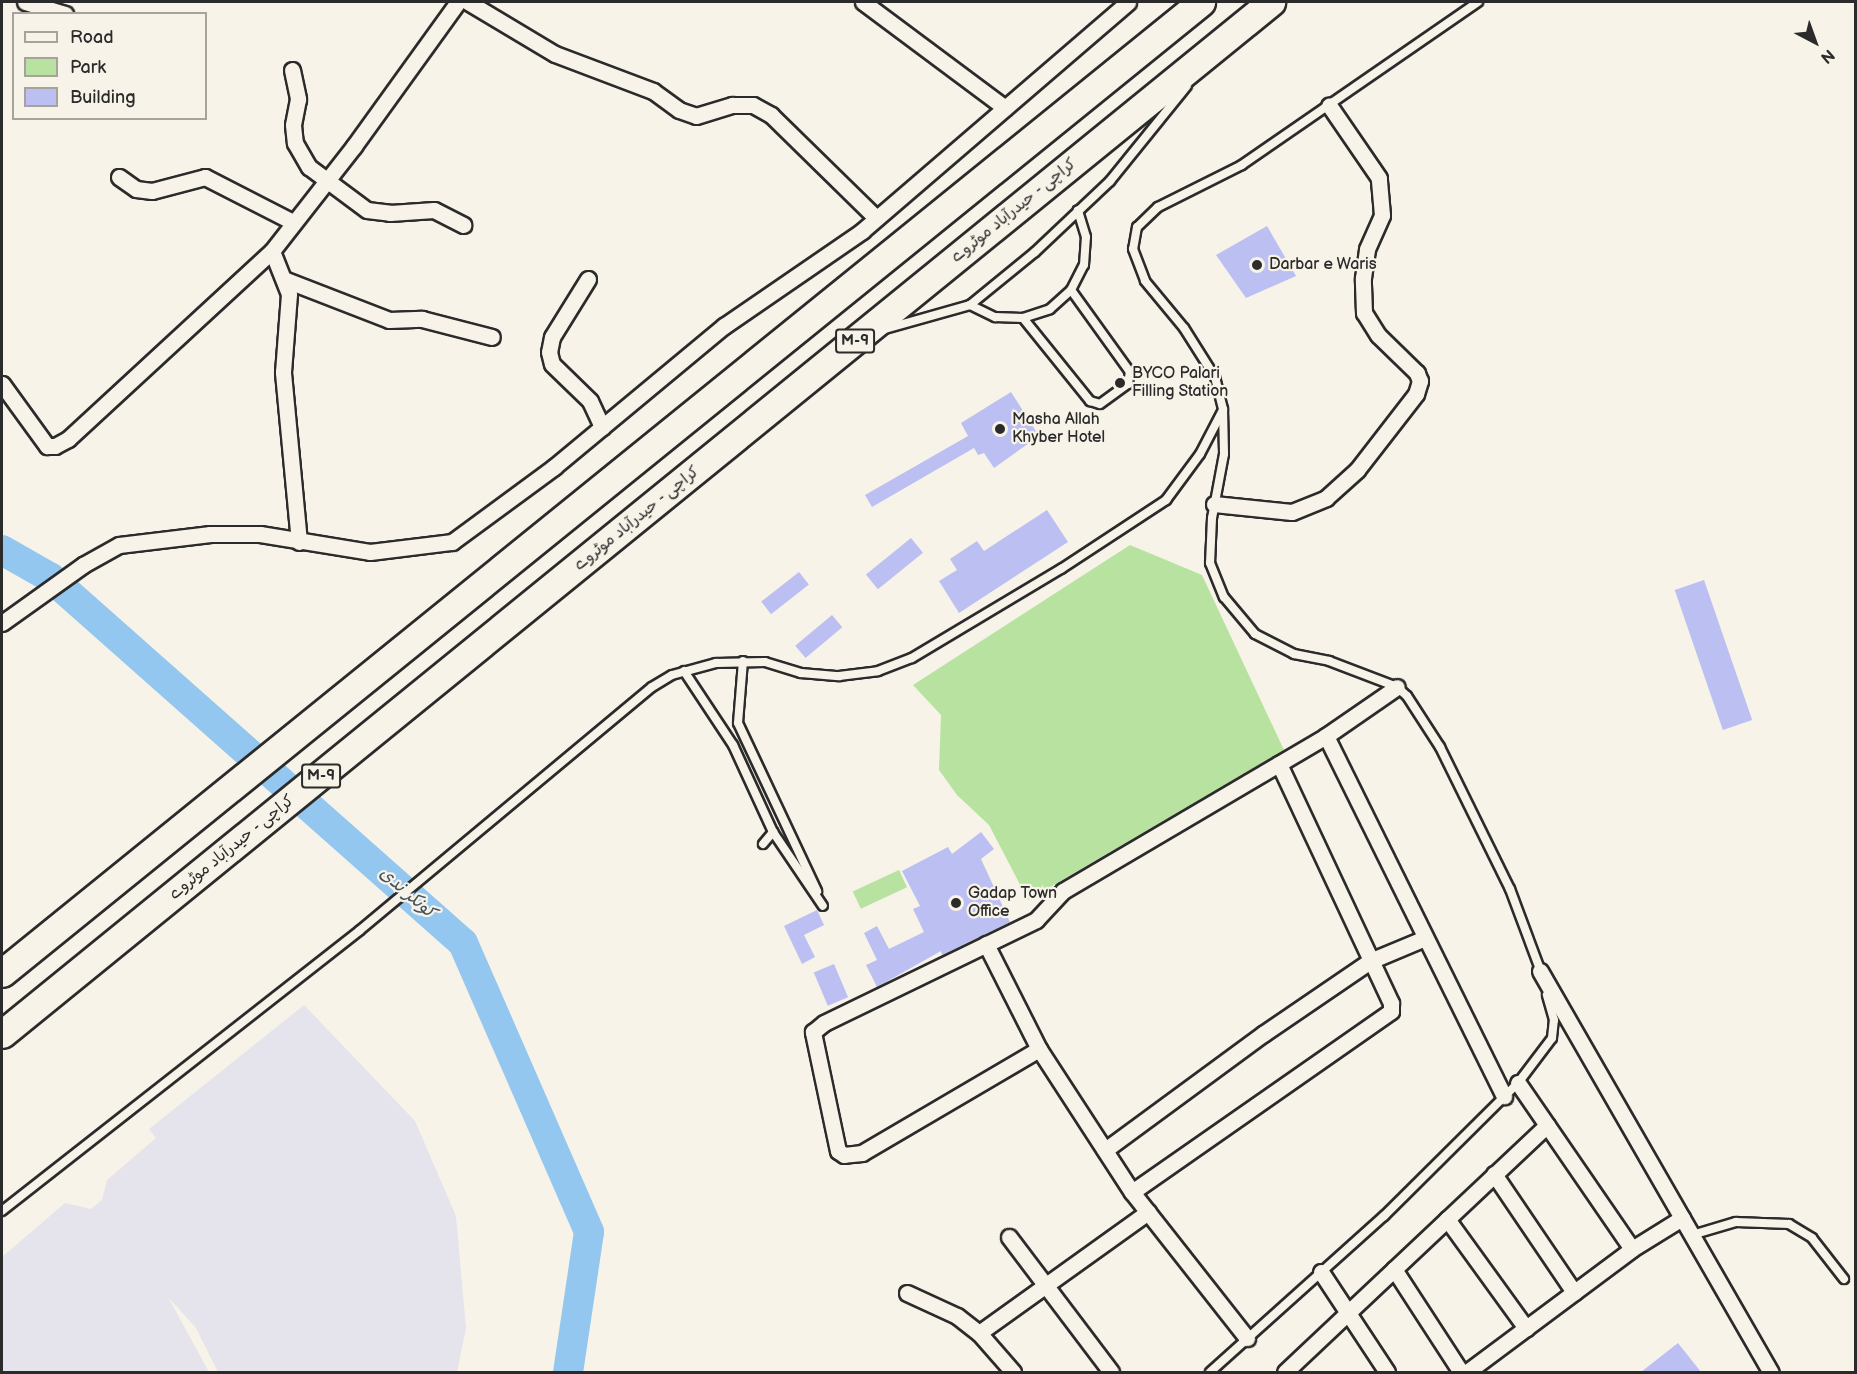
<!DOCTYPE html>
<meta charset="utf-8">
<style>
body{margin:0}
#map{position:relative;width:1857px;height:1374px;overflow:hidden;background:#f7f3e8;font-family:"Balsamiq Sans","Playpen Sans Arabic",sans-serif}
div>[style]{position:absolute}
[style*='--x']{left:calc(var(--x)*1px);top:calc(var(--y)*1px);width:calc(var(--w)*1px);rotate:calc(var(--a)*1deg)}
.built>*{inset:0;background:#e5e3eb}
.green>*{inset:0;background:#b7e29f;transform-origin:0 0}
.river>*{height:30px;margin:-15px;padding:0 15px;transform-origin:15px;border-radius:15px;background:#93c7f0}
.building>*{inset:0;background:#bbbff1;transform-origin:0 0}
.roads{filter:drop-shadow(2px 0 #2b2b2b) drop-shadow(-2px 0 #2b2b2b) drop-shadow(0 2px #2b2b2b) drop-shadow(0 -2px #2b2b2b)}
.service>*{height:8px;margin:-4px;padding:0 4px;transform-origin:4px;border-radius:4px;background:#f7f3e8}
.minor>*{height:15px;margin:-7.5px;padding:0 7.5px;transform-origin:7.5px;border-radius:7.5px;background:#f7f3e8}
.motorway>*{height:27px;margin:-13.5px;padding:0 13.5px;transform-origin:13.5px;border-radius:13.5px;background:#f7f3e8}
.dots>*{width:16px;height:16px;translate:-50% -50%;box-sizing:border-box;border:3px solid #f7f3e8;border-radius:50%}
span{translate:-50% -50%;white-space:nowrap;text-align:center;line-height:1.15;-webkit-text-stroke:4.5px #f7f3e8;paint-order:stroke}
.shield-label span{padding:2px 4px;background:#f7f3e8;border:2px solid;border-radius:4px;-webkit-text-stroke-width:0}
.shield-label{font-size:15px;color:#2b2b2b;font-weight:700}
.street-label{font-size:16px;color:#2b2b2b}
.poi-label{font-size:16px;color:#2b2b2b}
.left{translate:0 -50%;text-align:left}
.water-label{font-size:18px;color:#45525c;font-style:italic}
.frame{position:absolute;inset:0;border:3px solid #2b2b2b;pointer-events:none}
.legend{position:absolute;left:12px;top:12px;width:195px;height:108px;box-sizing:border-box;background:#f7f3e8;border:2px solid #a5a39c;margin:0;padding:8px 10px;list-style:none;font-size:18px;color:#2b2b2b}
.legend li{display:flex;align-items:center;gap:12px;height:30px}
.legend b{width:30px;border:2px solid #a5a39c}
.north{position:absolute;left:1785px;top:12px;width:60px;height:60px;-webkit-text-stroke:4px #f7f3e8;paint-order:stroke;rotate:139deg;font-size:16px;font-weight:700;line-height:24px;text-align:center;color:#2b2b2b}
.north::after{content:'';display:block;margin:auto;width:21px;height:27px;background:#2b2b2b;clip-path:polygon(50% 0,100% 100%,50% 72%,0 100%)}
</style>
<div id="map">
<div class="built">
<div style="clip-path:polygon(304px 1005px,415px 1121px,456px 1216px,466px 1328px,457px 1372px,218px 1372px,196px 1328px,168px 1297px,209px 1372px,2px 1372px,2px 1257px,65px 1203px,91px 1209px,102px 1200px,107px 1180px,156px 1138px,149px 1129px)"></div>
</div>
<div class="green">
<div style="clip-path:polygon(1130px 545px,1202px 575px,1284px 750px,1028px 900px,989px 825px,957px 795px,939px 770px,941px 715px,913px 685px)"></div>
<div style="left:899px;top:870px;width:19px;height:51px;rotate:65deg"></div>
</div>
<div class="river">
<div style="--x:2;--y:550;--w:56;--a:29.7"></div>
<div style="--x:51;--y:578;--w:550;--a:41.54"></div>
<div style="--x:463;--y:943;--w:315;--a:66.4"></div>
<div style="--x:589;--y:1232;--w:142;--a:98.5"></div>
</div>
<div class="building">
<div style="clip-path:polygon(1267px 226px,1296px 276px,1246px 298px,1216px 255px)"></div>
<div style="clip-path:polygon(1011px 392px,1039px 436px,994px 468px,984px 453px,978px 455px,974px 448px,872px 507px,865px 495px,968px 436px,961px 423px)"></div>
<div style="clip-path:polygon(1047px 510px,1068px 542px,959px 613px,939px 581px,957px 570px,950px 559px,977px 541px,984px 551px)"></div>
<div style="left:911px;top:538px;width:19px;height:58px;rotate:51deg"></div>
<div style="left:799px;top:572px;width:16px;height:48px;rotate:52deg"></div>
<div style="left:1704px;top:580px;width:148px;height:31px;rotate:71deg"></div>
<div style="left:832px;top:615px;width:16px;height:48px;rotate:50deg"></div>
<div style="clip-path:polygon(981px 832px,994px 849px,981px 859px,1010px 922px,942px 955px,941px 951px,877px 987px,866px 965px,877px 960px,864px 933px,877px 926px,889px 949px,924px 932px,913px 909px,920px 906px,902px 871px,948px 847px,952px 854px)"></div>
<div style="clip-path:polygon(817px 910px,824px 925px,804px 935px,815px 957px,802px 964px,784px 926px)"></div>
<div style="left:834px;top:964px;width:36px;height:22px;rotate:67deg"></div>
<div style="clip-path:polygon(1678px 1343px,1701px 1372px,1641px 1372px)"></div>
</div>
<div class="roads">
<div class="service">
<div style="--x:1478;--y:2;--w:287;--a:145.4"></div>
<div style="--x:1242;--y:165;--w:94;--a:153.4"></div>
<div style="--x:1158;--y:207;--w:29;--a:136"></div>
<div style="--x:1137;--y:227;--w:22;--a:100"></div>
<div style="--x:1133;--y:249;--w:34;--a:69"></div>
<div style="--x:1145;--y:281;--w:61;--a:50.3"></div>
<div style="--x:1184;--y:328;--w:58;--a:57.7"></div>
<div style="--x:1215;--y:377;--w:33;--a:76"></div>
<div style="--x:1223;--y:409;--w:45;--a:88.7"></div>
<div style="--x:1224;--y:454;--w:65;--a:100.6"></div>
<div style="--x:1212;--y:518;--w:45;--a:92.5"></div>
<div style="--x:1210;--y:563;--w:37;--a:68"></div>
<div style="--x:1224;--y:597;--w:48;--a:50"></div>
<div style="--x:1255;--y:634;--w:44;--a:27.1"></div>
<div style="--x:1294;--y:654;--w:36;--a:11"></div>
<div style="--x:1329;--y:661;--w:73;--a:20.9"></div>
<div style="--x:1397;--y:687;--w:13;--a:42"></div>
<div style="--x:1407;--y:696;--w:61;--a:57.1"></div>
<div style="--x:1440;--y:747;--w:158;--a:63.8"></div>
<div style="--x:1510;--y:889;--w:89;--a:69.5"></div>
<div style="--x:970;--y:305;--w:28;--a:26"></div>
<div style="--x:995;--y:317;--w:28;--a:2"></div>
<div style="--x:1023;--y:318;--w:28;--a:-18"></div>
<div style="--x:1050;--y:309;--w:28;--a:-42"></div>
<div style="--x:1071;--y:290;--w:28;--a:-63"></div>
<div style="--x:1084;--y:265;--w:28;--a:-86"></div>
<div style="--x:1086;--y:237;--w:28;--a:-107"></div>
<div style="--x:1023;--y:318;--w:107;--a:51.1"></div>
<div style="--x:1090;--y:401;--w:10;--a:17"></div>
<div style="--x:1100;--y:404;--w:34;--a:-36"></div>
<div style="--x:1128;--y:384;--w:12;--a:-81"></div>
<div style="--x:1130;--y:372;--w:101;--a:-125.7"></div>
<div style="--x:885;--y:329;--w:88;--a:-15.8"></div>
<div style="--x:970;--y:305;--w:84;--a:-39.2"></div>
<div style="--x:1035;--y:252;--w:103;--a:-43.4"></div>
<div style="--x:1110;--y:181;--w:122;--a:-51"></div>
<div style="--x:743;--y:661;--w:62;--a:94.6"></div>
<div style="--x:738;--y:723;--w:186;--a:64.8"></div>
<div style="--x:684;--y:671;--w:89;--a:56.5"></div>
<div style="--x:733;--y:745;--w:96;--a:65.3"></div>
<div style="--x:773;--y:832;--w:89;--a:56"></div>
<div style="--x:763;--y:844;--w:16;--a:-50"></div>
<div style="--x:2;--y:1211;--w:454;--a:-38.1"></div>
<div style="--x:359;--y:931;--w:381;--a:-39.8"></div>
<div style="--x:652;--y:687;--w:23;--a:-31"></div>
<div style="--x:672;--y:675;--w:46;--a:-15.3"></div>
<div style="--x:716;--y:663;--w:49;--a:-1.2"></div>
<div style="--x:765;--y:662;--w:38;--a:17"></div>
<div style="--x:801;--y:673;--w:38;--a:5"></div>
<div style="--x:839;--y:676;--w:39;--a:-7"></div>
<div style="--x:878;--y:671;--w:36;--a:-21"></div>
<div style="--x:912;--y:658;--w:174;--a:-30.9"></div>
<div style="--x:1061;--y:569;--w:126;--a:-33.3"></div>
<div style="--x:1166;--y:500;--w:57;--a:-53.5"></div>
<div style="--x:1200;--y:454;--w:50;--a:-62.4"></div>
<div style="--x:1692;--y:1235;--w:46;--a:-16.5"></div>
<div style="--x:1736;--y:1222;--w:53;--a:2.2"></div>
<div style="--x:1789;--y:1224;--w:27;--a:31"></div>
<div style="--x:1812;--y:1238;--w:52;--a:52"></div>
<div style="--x:1210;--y:1372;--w:234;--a:-41.9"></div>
<div style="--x:1384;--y:1216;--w:189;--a:-44.8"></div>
<div style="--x:1518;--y:1083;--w:56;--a:-52.9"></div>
<div style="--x:1552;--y:1038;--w:18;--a:-84"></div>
<div style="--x:1554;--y:1020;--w:26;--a:-106"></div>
</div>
<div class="minor">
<div style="--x:25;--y:2;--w:42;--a:16.7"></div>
<div style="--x:468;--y:2;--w:101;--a:30.9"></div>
<div style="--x:555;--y:54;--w:105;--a:20.7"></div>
<div style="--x:653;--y:91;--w:32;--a:36"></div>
<div style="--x:679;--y:110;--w:18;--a:19"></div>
<div style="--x:696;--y:116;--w:38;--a:-17"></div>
<div style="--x:732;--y:105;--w:21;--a:0"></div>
<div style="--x:753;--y:105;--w:21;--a:29"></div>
<div style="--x:771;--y:115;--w:147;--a:44.4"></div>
<div style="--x:863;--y:2;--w:177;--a:36.7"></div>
<div style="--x:292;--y:70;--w:30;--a:78"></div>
<div style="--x:298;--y:99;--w:26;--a:101"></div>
<div style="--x:293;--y:125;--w:18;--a:84"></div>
<div style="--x:295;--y:143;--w:28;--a:60"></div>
<div style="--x:309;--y:167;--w:72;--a:36.6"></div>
<div style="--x:367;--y:210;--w:23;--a:7"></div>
<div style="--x:390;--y:213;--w:44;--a:-3.9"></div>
<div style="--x:434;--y:210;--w:33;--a:27"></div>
<div style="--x:119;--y:177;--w:21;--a:35"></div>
<div style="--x:136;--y:189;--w:16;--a:7"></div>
<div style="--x:152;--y:191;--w:55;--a:-14.8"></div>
<div style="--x:205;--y:177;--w:99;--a:27.1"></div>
<div style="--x:588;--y:279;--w:68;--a:121.8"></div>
<div style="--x:552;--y:337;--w:15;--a:101"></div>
<div style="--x:549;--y:352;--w:12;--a:76"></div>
<div style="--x:552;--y:364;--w:53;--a:44.2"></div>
<div style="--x:590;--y:401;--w:29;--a:65"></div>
<div style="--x:286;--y:280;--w:110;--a:21.2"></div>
<div style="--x:389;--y:320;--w:33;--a:-2"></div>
<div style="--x:422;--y:319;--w:72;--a:14.4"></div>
<div style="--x:2;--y:384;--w:77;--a:54"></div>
<div style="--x:47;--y:446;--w:8;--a:0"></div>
<div style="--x:55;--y:446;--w:15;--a:-28"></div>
<div style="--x:68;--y:439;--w:277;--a:-42.7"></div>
<div style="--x:1214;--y:504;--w:78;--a:5.9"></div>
<div style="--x:1292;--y:512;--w:37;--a:-22"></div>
<div style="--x:1326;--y:498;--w:42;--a:-42.1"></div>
<div style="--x:1357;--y:470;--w:96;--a:-52.2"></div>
<div style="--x:1416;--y:394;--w:14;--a:-73"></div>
<div style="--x:1420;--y:381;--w:9;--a:-111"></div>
<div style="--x:1417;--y:373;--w:54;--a:-135.7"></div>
<div style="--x:1378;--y:335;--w:26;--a:-122"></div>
<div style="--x:1364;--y:313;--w:35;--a:-92"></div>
<div style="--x:1363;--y:278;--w:29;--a:-82"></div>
<div style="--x:1367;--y:249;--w:37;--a:-66"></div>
<div style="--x:1382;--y:215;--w:37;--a:-95"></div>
<div style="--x:1379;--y:178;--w:88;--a:-124.4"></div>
<div style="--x:299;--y:542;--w:171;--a:-95.4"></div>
<div style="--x:283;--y:372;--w:78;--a:-85.6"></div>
<div style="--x:289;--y:294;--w:46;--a:-111.6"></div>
<div style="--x:272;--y:251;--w:133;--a:-52"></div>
<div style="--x:354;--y:146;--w:178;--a:-54.2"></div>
<div style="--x:2;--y:623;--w:100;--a:-35.6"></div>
<div style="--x:83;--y:565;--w:41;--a:-29.1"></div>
<div style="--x:119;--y:545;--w:92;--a:-6.9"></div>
<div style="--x:210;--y:534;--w:50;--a:0"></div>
<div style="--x:260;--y:534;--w:111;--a:9.3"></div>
<div style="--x:370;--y:552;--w:83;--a:-7"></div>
<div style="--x:452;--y:542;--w:127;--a:-36.3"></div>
<div style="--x:554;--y:467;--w:221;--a:-39.7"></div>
<div style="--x:724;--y:326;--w:168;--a:-34.5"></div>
<div style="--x:862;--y:231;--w:351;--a:-40.7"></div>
<div style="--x:1326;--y:736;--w:402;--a:63.7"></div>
<div style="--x:986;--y:944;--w:118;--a:63.2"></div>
<div style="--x:1039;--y:1049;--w:171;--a:57"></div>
<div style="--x:1132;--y:1192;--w:186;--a:51.8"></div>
<div style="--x:1540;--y:971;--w:463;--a:60.1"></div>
<div style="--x:1039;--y:1049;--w:205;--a:149.6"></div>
<div style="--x:862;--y:1153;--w:18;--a:174"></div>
<div style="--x:844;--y:1155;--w:7;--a:-146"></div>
<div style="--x:838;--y:1151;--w:122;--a:-101.9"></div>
<div style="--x:813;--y:1032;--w:14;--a:-39"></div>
<div style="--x:824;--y:1023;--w:236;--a:-25.9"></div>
<div style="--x:1036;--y:920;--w:40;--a:-47"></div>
<div style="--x:1063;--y:891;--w:305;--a:-30.5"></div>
<div style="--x:1326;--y:736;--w:86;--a:-34.6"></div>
<div style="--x:1518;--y:1083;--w:201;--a:55.5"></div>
<div style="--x:1105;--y:1150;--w:196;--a:-36.3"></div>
<div style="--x:1263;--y:1034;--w:130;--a:-34.3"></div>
<div style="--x:1370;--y:961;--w:60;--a:-22.7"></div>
<div style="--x:1494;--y:1174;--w:143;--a:55.9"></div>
<div style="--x:1132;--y:1192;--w:316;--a:-34.9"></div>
<div style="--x:1391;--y:1011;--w:8;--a:-90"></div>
<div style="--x:1391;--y:1003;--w:264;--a:-115.1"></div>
<div style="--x:1447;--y:1219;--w:135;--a:54.1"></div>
<div style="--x:1009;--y:1237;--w:169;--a:52.9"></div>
<div style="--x:1394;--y:1269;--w:123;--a:57"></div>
<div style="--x:1321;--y:1272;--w:120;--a:56.6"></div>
<div style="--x:907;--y:1293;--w:55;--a:24.7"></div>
<div style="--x:957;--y:1316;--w:28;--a:38"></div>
<div style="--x:979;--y:1333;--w:52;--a:48.9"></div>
<div style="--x:979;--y:1333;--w:208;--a:-35.6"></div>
<div style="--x:1285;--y:1372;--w:360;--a:-43.3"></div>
<div style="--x:1467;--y:1372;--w:206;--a:-36.7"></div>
<div style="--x:1632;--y:1249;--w:59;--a:-31.8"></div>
</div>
<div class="motorway">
<div style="--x:2;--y:973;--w:1543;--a:-39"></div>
<div style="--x:2;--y:1034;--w:1636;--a:-39.12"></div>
</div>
</div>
<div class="dots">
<div style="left:1257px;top:265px;background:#2b2b2b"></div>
<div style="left:1120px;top:383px;background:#2b2b2b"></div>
<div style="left:1000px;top:429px;background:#2b2b2b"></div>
<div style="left:956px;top:903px;background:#2b2b2b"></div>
</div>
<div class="shield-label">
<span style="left:855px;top:341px">M-9</span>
<span style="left:321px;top:776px">M-9</span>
</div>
<div class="street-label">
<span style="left:1014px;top:211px;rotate:-39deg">کراچی - حیدرآباد موٹروے</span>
<span style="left:637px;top:519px;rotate:-39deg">کراچی - حیدرآباد موٹروے</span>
<span style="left:232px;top:848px;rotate:-39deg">کراچی - حیدرآباد موٹروے</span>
</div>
<div class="poi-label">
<span class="left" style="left:1269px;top:265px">Darbar e Waris</span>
<span class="left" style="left:1132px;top:383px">BYCO Palari<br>Filling Station</span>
<span class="left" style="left:1012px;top:429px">Masha Allah<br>Khyber Hotel</span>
<span class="left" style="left:968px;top:903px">Gadap Town<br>Office</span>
</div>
<div class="water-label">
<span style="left:407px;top:893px;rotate:41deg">کونکر ندی</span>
</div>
<div class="frame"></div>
<ul class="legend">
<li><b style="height:8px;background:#f7f3e8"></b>Road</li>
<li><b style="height:16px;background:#b7e29f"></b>Park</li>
<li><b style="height:16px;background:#bbbff1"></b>Building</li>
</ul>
<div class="north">N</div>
</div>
